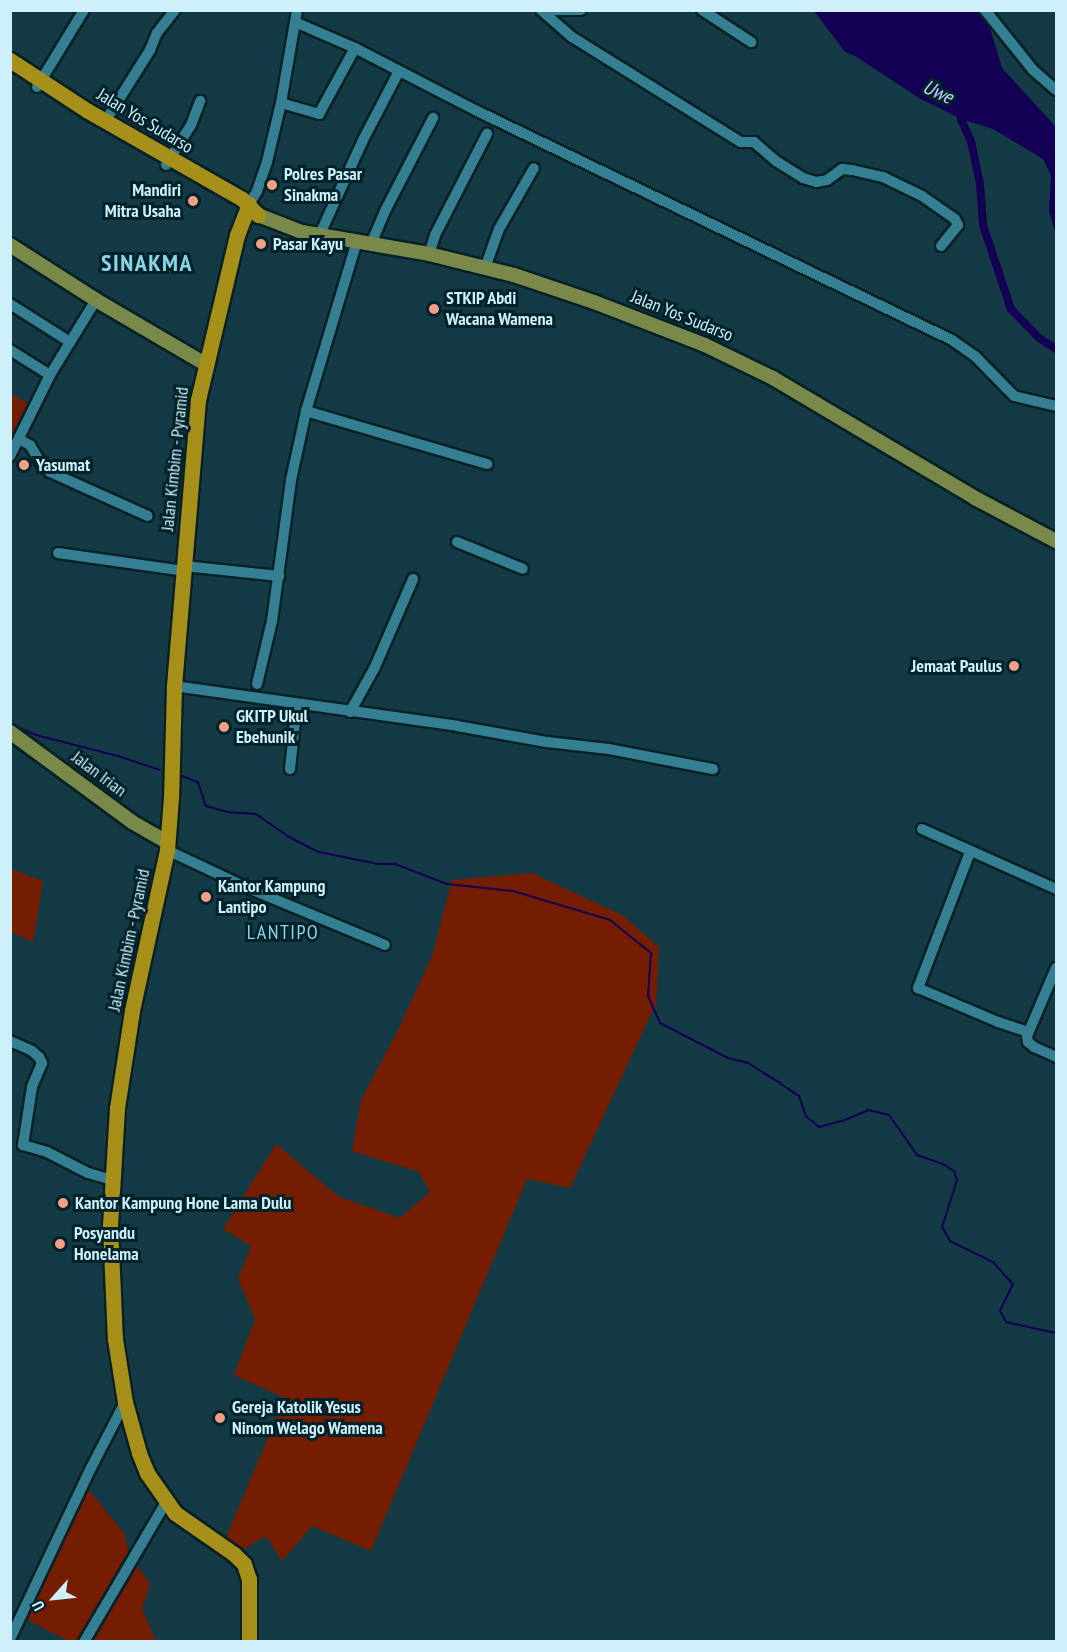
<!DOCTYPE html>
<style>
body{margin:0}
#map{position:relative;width:1067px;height:1652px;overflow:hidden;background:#143b45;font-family:"PT Sans Narrow",sans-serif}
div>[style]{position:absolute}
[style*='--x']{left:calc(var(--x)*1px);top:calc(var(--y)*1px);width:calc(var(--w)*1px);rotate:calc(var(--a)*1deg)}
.green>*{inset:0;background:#741d00}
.water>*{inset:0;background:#130054}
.stream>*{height:2px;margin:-1px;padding:0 1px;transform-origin:1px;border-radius:1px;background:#130054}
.canal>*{height:8px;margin:-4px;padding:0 4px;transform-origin:4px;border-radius:4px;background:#130054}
.roads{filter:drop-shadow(2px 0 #092026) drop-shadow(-2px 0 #092026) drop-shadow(0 2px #092026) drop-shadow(0 -2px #092026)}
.minor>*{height:10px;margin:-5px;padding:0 5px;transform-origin:5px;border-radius:5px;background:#357f92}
.major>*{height:14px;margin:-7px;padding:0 7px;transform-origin:7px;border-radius:7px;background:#79894a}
.highway>*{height:15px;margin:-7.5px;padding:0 7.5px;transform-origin:7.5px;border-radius:7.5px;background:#a7901a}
.dots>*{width:16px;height:16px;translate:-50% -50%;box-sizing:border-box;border:3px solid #022129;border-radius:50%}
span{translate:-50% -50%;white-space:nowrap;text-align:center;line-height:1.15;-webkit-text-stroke:6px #022129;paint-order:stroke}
.street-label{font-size:18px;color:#cdf0fa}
.poi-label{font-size:18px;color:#cdf0fa;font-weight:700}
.left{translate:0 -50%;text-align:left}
.right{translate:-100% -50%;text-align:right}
.water-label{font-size:20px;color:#c6cefd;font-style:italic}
.neighbourhood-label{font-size:20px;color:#8bd4e8;letter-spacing:1.5px}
.district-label{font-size:24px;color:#8bd4e8;font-weight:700;letter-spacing:1.5px}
.frame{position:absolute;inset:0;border:12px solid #cdf0fa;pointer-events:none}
.north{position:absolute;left:24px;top:1568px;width:60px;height:60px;-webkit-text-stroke:4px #022129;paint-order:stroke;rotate:243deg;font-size:16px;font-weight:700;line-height:24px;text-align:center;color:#cdf0fa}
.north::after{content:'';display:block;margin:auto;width:21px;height:27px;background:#cdf0fa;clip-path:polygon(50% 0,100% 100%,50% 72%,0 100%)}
</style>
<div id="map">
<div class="green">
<div style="clip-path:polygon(11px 394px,32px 405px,11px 443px)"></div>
<div style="clip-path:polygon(11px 869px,43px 881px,33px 942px,11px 932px)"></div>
<div style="clip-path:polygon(532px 873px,622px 915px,659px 947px,656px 1003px,570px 1188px,527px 1179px,371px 1551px,312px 1526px,282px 1561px,266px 1536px,237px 1553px,223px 1544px,285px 1398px,234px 1375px,255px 1319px,238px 1279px,251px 1246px,223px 1229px,276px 1144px,339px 1197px,400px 1218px,430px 1192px,419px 1172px,352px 1151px,361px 1100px,400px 1026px,432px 956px,452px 880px)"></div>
<div style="clip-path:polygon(84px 1484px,124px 1533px,129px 1554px,150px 1584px,142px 1609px,156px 1641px,68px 1641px,28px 1620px)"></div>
</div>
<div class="water">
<div style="clip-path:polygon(814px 11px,978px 11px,990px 28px,1002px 68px,1056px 127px,1056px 236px,1049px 211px,1051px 175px,1043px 159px,993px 129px,961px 119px,919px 98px,855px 56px,845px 52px)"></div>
</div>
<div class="stream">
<div style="--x:10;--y:724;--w:28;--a:23"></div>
<div style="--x:36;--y:735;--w:85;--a:14.4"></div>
<div style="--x:118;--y:756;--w:44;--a:18.4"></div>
<div style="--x:182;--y:776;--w:17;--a:21"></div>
<div style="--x:198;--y:782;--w:25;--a:72"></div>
<div style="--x:206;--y:806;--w:23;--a:15"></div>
<div style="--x:228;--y:812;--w:28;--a:4"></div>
<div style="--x:256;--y:814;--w:38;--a:35"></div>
<div style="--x:287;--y:836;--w:36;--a:27"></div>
<div style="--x:319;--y:852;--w:60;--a:11.5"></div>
<div style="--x:378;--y:864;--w:17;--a:0"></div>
<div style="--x:395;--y:864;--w:56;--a:21"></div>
<div style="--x:447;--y:884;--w:66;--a:6.1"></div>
<div style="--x:513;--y:891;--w:101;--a:16.6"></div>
<div style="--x:610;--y:920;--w:53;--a:38.8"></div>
<div style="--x:651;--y:953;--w:43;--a:94"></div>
<div style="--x:648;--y:996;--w:30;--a:66"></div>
<div style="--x:660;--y:1023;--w:76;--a:27.2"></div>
<div style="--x:728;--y:1058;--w:21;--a:14"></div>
<div style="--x:748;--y:1063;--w:39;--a:32"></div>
<div style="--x:781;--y:1084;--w:22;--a:34"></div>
<div style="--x:799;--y:1096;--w:21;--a:71"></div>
<div style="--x:806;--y:1116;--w:17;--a:40"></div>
<div style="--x:819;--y:1127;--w:27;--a:-15"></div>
<div style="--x:845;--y:1120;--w:25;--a:-23"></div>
<div style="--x:868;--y:1110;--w:22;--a:13"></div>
<div style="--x:889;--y:1115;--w:49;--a:55"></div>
<div style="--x:917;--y:1155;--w:28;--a:19"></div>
<div style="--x:943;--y:1164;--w:13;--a:32"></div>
<div style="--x:954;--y:1171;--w:9;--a:72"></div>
<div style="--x:957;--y:1180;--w:49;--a:107.7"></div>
<div style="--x:942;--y:1227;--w:16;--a:60"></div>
<div style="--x:950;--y:1241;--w:48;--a:26"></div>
<div style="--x:993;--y:1262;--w:30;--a:48"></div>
<div style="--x:1013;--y:1284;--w:30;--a:116"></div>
<div style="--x:1000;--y:1311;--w:13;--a:61"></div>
<div style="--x:1006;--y:1322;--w:51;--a:12.4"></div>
</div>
<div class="canal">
<div style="--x:959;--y:109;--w:10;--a:79"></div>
<div style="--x:961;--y:119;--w:24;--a:66"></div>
<div style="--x:971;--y:141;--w:44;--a:78.2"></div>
<div style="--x:980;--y:184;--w:41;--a:85.8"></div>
<div style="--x:983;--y:225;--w:89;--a:71.6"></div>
<div style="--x:1011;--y:309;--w:40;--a:46"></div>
<div style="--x:1039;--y:338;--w:20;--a:33"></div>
</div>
<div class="roads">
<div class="minor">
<div style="--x:541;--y:10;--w:41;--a:41.1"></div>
<div style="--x:572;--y:37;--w:199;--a:31.9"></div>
<div style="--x:741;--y:142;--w:13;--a:0"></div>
<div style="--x:754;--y:142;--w:29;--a:41"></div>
<div style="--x:776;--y:161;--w:32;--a:32"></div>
<div style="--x:803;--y:178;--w:14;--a:17"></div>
<div style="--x:816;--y:182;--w:11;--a:-10"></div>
<div style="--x:827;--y:180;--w:19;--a:-36"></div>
<div style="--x:842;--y:169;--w:10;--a:6"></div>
<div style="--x:852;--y:170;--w:32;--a:13"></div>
<div style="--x:883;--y:177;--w:43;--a:26"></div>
<div style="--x:922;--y:196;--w:40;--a:34.9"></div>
<div style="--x:955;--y:219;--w:7;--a:63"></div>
<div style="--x:958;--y:225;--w:27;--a:129"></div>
<div style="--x:552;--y:10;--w:29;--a:0"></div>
<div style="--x:702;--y:10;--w:59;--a:33.1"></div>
<div style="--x:985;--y:10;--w:77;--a:51.3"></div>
<div style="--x:1033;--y:70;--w:30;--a:41"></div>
<div style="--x:295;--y:22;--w:65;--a:23.4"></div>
<div style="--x:355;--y:48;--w:137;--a:27.3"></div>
<div style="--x:477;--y:111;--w:527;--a:25.74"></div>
<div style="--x:952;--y:340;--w:28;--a:35"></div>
<div style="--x:975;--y:356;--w:56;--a:45.7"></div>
<div style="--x:1014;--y:396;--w:43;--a:13.4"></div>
<div style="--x:37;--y:87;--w:90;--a:-58.6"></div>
<div style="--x:281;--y:103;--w:40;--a:16"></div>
<div style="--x:319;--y:114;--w:75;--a:-61.4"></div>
<div style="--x:106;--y:120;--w:83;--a:-57.8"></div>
<div style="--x:150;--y:50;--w:18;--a:-68"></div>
<div style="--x:157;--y:33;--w:29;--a:-52"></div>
<div style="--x:166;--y:165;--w:47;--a:-58"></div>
<div style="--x:191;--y:125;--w:26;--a:-69"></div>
<div style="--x:249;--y:204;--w:15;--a:-58"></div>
<div style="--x:257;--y:191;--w:31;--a:-71"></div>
<div style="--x:267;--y:162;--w:61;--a:-76.7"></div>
<div style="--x:281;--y:103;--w:94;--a:-80.2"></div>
<div style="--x:320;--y:234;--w:103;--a:-65.4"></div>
<div style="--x:363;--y:140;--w:78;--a:-62.4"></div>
<div style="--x:371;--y:244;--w:36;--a:-67"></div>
<div style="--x:385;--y:211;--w:105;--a:-62.7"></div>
<div style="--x:429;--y:254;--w:20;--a:-72"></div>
<div style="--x:435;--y:235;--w:114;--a:-62.8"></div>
<div style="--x:485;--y:268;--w:41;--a:-70.3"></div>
<div style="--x:499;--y:229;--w:70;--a:-60.2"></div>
<div style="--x:10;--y:304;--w:71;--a:32.3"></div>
<div style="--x:10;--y:350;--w:47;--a:32"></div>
<div style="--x:306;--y:411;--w:189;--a:16.3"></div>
<div style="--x:19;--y:439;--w:13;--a:29"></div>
<div style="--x:30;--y:445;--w:21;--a:59"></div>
<div style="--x:41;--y:463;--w:13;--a:45"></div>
<div style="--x:50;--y:472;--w:107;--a:24.2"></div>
<div style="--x:10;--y:456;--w:90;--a:-63.7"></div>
<div style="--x:50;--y:375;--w:88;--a:-58.5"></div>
<div style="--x:457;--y:542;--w:71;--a:22.2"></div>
<div style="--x:58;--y:553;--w:127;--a:8.1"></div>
<div style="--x:184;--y:566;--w:96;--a:6"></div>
<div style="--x:257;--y:684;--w:65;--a:-76.6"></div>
<div style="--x:272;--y:621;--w:142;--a:-82.3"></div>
<div style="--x:291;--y:480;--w:71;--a:-77.7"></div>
<div style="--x:306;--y:411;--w:177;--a:-73.3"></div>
<div style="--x:174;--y:686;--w:286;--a:8"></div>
<div style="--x:457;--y:726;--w:91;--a:10.1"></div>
<div style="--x:547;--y:742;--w:62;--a:6.4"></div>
<div style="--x:609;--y:749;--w:106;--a:10.9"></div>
<div style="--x:350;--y:712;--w:51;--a:-60.9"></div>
<div style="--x:375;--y:667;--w:96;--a:-66.6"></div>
<div style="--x:290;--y:769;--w:65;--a:-83.9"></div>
<div style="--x:922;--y:829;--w:147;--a:24.1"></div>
<div style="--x:167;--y:850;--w:92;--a:25.2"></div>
<div style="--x:250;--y:889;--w:146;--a:22.5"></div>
<div style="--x:970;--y:852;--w:146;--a:110.9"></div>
<div style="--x:918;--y:988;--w:87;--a:23"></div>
<div style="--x:998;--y:1022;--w:32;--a:18"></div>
<div style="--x:1056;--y:968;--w:74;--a:113.1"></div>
<div style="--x:1027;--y:1036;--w:6;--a:81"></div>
<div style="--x:1028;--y:1042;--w:8;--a:40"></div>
<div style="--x:1034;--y:1047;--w:24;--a:24"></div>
<div style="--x:10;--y:1041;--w:24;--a:24"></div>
<div style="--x:32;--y:1051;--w:9;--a:41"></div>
<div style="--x:39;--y:1057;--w:7;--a:63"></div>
<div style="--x:42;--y:1063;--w:26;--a:113"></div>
<div style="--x:32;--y:1087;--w:59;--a:98.8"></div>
<div style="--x:23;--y:1145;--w:25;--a:16"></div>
<div style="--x:47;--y:1152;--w:46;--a:27.1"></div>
<div style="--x:88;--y:1173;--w:25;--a:16"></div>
<div style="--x:10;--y:1639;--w:189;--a:-64.7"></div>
<div style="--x:91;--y:1468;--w:74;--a:-62.7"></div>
<div style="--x:84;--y:1642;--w:162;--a:-59.6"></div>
</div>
<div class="major">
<div style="--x:258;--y:215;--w:47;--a:21.1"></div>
<div style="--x:302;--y:232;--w:129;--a:9.8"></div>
<div style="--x:429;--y:254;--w:88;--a:13.9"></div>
<div style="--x:514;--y:275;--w:84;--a:18.6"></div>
<div style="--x:594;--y:302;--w:119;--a:21.2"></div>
<div style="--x:705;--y:345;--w:76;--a:25.9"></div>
<div style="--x:773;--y:378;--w:235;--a:30.7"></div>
<div style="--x:975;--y:498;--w:92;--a:28"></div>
<div style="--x:10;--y:245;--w:102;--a:32.6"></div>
<div style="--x:96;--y:300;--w:129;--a:30.4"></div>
<div style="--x:10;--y:732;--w:152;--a:36.4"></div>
<div style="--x:132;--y:822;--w:40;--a:29.7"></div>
</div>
<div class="highway">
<div style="--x:10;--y:60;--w:93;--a:33.2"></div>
<div style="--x:88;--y:111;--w:177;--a:29.7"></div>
<div style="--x:242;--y:199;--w:23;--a:45"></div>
<div style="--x:249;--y:204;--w:33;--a:111"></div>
<div style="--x:237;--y:235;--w:170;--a:103.3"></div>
<div style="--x:198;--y:400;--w:287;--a:94.8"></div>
<div style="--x:174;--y:686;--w:111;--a:91.5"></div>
<div style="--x:171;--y:797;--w:53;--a:94.3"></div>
<div style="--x:167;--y:850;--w:165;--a:102.3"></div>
<div style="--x:132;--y:1011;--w:98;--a:98.8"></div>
<div style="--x:117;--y:1108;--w:118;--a:93.4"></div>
<div style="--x:110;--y:1226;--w:113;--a:87.5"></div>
<div style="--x:115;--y:1339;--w:64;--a:81"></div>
<div style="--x:125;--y:1402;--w:53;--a:74.6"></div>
<div style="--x:139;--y:1453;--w:22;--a:68"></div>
<div style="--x:147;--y:1473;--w:49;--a:55"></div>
<div style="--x:175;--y:1513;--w:72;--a:34.8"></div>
<div style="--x:234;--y:1554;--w:14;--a:45"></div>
<div style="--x:244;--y:1564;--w:16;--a:72"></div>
<div style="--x:249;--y:1579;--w:63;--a:90"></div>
</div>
</div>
<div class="dots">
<div style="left:272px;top:185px;background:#f39f85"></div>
<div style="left:193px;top:201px;background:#f39f85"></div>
<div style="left:261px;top:244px;background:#f39f85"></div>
<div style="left:434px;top:309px;background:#f39f85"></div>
<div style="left:24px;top:465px;background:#f39f85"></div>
<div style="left:1014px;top:666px;background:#f39f85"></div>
<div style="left:224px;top:727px;background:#f39f85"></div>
<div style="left:206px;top:897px;background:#f39f85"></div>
<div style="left:63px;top:1203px;background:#f39f85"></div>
<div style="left:60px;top:1244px;background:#f39f85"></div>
<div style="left:220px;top:1418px;background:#f39f85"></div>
</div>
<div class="street-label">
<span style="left:145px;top:121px;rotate:31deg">Jalan Yos Sudarso</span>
<span style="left:682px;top:316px;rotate:22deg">Jalan Yos Sudarso</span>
<span style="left:175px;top:459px;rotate:-84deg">Jalan Kimbim - Pyramid</span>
<span style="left:99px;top:774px;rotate:37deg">Jalan Irian</span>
<span style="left:129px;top:940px;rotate:-78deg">Jalan Kimbim - Pyramid</span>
</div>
<div class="poi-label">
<span class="left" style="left:284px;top:185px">Polres Pasar<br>Sinakma</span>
<span class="right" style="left:181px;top:201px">Mandiri<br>Mitra Usaha</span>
<span class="left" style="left:273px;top:244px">Pasar Kayu</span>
<span class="left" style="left:446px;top:309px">STKIP Abdi<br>Wacana Wamena</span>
<span class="left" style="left:36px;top:465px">Yasumat</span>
<span class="right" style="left:1002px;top:666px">Jemaat Paulus</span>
<span class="left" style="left:236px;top:727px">GKITP Ukul<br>Ebehunik</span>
<span class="left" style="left:218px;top:897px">Kantor Kampung<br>Lantipo</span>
<span class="left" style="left:75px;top:1203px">Kantor Kampung Hone Lama Dulu</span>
<span class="left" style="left:74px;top:1244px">Posyandu<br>Honelama</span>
<span class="left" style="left:232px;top:1418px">Gereja Katolik Yesus<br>Ninom Welago Wamena</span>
</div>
<div class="water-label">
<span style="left:938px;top:92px;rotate:25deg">Uwe</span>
</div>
<div class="neighbourhood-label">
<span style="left:283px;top:932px">LANTIPO</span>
</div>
<div class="district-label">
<span style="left:147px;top:263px">SINAKMA</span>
</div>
<div class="frame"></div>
<div class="north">U</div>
</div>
